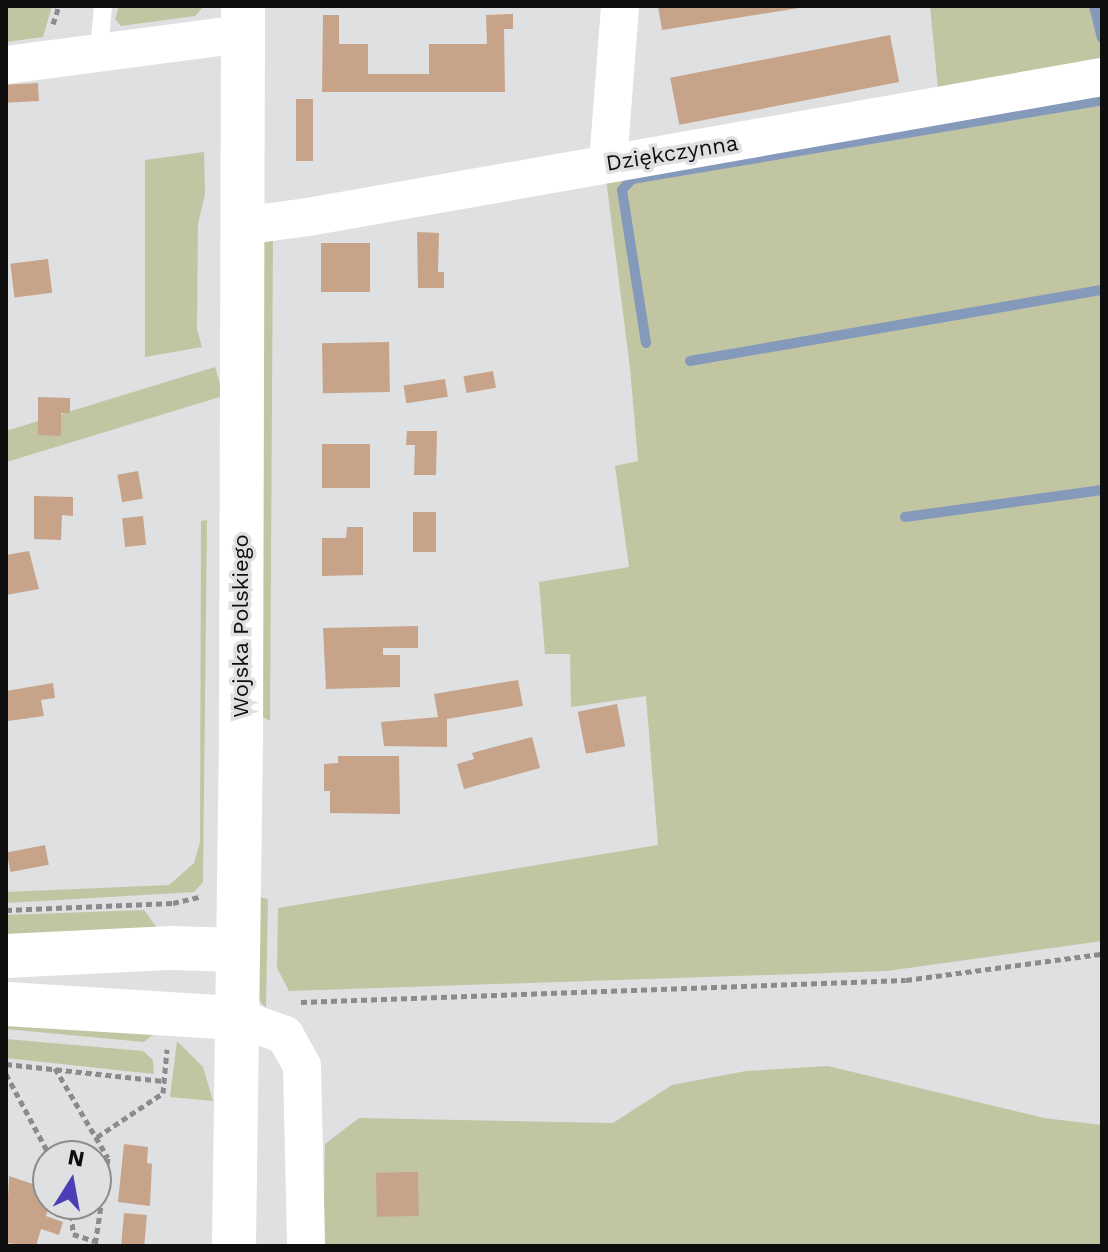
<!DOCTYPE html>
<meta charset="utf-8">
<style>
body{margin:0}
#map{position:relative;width:1108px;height:1252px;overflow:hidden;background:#dfe0e1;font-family:"Work Sans",sans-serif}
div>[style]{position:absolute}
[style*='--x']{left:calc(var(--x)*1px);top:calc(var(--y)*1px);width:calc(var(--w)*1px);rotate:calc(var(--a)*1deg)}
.green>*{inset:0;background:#c2c5a1;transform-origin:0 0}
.stream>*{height:10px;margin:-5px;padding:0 5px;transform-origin:5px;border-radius:5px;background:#8599bb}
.building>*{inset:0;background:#c7a489;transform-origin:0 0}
.path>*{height:5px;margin-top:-2.5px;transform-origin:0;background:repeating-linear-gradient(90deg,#8a8b8c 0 6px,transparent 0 10px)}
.service>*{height:18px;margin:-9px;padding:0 9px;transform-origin:9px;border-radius:9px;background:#fff}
.minor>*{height:38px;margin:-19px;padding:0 19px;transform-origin:19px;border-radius:19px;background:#fff}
.tertiary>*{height:44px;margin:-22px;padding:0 22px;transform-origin:22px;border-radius:22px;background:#fff}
span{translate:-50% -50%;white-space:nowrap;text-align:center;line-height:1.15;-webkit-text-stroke:7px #dfe0e1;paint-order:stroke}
.street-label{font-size:22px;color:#0e0e0e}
.frame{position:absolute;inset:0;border:8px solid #0e0e0e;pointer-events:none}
.north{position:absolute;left:32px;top:1140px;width:80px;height:80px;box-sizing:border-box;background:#dfe0e1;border:2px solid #8b8c8d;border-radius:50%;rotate:11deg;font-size:22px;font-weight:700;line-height:32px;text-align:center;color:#0e0e0e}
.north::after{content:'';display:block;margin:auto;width:28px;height:36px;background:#4e3eb5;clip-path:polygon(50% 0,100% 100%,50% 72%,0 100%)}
</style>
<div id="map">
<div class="green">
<div style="clip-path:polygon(6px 6px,52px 6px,43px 37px,6px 42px)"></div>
<div style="clip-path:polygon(119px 6px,204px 6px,195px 16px,121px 26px,115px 19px)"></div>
<div style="clip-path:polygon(930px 6px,1102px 6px,1102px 58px,938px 89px)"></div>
<div style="clip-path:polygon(1102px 92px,1102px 941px,887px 971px,289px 991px,277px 968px,278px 908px,658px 845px,646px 696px,571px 707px,570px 654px,545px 654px,539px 582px,629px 567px,615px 466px,638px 461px,630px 368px,606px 179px)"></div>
<div style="clip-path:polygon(204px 152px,205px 194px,198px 224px,197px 329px,202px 347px,145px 357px,145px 160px)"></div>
<div style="clip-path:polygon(273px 235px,270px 721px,258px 714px,263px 241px)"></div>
<div style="left:215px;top:367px;width:30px;height:505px;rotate:73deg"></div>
<div style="clip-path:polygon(207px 520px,203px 882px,194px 892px,6px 903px,6px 892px,169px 885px,194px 863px,200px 842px,201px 521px)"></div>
<div style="clip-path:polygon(256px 896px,268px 899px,266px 1008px,257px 998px)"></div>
<div style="clip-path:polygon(144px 910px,160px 932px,6px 939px,6px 915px)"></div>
<div style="clip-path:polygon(6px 1023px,154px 1034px,144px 1042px,6px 1029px)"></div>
<div style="clip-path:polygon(6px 1039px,143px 1051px,153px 1060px,154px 1074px,6px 1058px)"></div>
<div style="clip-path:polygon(177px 1041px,203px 1067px,213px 1101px,170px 1097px)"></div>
<div style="clip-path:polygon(828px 1066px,1044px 1118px,1102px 1125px,1102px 1246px,323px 1246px,325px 1144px,359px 1118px,613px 1123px,672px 1085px,746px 1071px)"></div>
</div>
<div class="stream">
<div style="--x:1094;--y:6;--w:33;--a:76"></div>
<div style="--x:646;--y:343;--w:155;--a:-98.9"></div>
<div style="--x:622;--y:190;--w:15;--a:-48"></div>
<div style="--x:632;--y:179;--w:477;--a:-9.5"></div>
<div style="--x:690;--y:361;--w:418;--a:-9.8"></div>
<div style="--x:905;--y:517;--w:199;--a:-7.8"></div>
</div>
<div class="building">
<div style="clip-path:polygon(658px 6px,799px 6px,799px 8px,662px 30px)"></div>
<div style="clip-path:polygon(513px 14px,513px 29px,504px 29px,505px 92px,322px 92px,323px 15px,339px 15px,339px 44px,368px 44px,368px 74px,429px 74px,429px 44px,487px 44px,486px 15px)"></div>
<div style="left:890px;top:35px;width:48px;height:224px;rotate:79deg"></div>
<div style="left:38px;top:83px;width:18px;height:32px;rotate:87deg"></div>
<div style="left:313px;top:99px;width:62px;height:17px;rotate:90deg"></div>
<div style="clip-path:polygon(417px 232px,439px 233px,438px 272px,444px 272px,444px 288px,418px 288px)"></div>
<div style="left:321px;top:243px;width:49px;height:49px"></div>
<div style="left:48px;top:259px;width:34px;height:38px;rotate:83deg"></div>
<div style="left:389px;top:342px;width:50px;height:67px;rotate:89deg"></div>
<div style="left:493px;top:371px;width:17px;height:30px;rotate:80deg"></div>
<div style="left:445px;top:379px;width:18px;height:42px;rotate:81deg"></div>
<div style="clip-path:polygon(38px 397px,70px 398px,70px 413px,61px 413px,61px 436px,38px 435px)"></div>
<div style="clip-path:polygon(407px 431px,437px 431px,436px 475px,414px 475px,415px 445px,406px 445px)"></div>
<div style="left:322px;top:444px;width:48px;height:44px"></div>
<div style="left:138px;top:471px;width:28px;height:21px;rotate:80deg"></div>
<div style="clip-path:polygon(34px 496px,73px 497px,73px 516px,62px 515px,61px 540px,34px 539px)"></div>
<div style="left:413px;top:512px;width:23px;height:40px"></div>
<div style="left:143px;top:516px;width:29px;height:21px;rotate:84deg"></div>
<div style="clip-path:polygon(347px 527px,363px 527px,363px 575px,322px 576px,322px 538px,346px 538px)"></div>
<div style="clip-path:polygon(29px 551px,39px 589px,6px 595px,6px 555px)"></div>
<div style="clip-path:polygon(418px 626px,418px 648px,383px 648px,383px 655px,400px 655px,400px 687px,326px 689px,323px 628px)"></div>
<div style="clip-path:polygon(518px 680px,523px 706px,447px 719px,447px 747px,384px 746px,381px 722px,438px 717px,434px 694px)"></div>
<div style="clip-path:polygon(53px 683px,55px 698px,41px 700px,44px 716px,8px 721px,6px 691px)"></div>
<div style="left:617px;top:704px;width:43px;height:40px;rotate:79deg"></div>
<div style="clip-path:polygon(532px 737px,540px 768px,464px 789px,457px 764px,474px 759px,472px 753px)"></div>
<div style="clip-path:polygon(338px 756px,399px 756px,400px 814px,330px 813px,330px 791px,324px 791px,324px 764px,338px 763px)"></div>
<div style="left:45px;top:845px;width:20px;height:39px;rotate:79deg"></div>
<div style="clip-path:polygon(124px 1144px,148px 1147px,147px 1163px,152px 1164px,150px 1206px,118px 1202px)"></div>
<div style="left:418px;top:1172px;width:44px;height:42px;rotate:89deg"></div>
<div style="clip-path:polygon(9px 1176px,48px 1189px,50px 1204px,46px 1216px,63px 1222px,59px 1235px,41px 1229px,36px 1246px,6px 1243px)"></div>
<div style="left:124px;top:1213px;width:23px;height:31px;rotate:5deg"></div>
</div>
<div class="path">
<div style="--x:53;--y:24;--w:19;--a:-72"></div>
<div style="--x:6;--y:910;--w:167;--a:-2.4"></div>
<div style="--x:173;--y:903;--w:27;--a:-13"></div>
<div style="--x:301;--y:1002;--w:605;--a:-2.08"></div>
<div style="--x:906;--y:980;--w:198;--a:-7.6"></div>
<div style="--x:6;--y:1064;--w:158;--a:6.2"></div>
<div style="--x:55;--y:1068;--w:104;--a:59.5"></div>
<div style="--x:108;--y:1158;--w:89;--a:98.4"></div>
<div style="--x:6;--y:1074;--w:93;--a:61.8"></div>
<div style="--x:97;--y:1137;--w:79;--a:-33.7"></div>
<div style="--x:163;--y:1093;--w:44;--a:-84.8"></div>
<div style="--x:71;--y:1204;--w:30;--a:86"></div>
<div style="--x:73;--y:1234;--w:23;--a:18"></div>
</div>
<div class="service">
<div style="--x:99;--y:51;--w:45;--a:-84.9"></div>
</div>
<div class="minor">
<div style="--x:6;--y:65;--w:239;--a:-7.5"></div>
<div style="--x:608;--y:163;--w:157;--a:-85.6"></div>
<div style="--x:242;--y:226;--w:67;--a:-7.8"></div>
<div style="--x:308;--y:217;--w:806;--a:-10"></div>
<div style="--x:238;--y:1018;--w:50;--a:19.9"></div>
<div style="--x:285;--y:1035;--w:35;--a:61"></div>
<div style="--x:302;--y:1066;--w:180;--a:88.7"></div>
</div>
<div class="tertiary">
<div style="--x:6;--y:956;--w:166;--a:-2.8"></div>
<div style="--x:172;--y:948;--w:66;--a:1.7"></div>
<div style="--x:6;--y:1004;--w:232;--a:3.5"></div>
<div style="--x:234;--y:1246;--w:510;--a:-89.21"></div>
<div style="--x:241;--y:736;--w:730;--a:-89.84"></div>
</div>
<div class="street-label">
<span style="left:672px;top:153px;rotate:-9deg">Dziękczynna</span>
<span style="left:241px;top:626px;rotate:-90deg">Wojska Polskiego</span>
</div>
<div class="frame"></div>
<div class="north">N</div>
</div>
